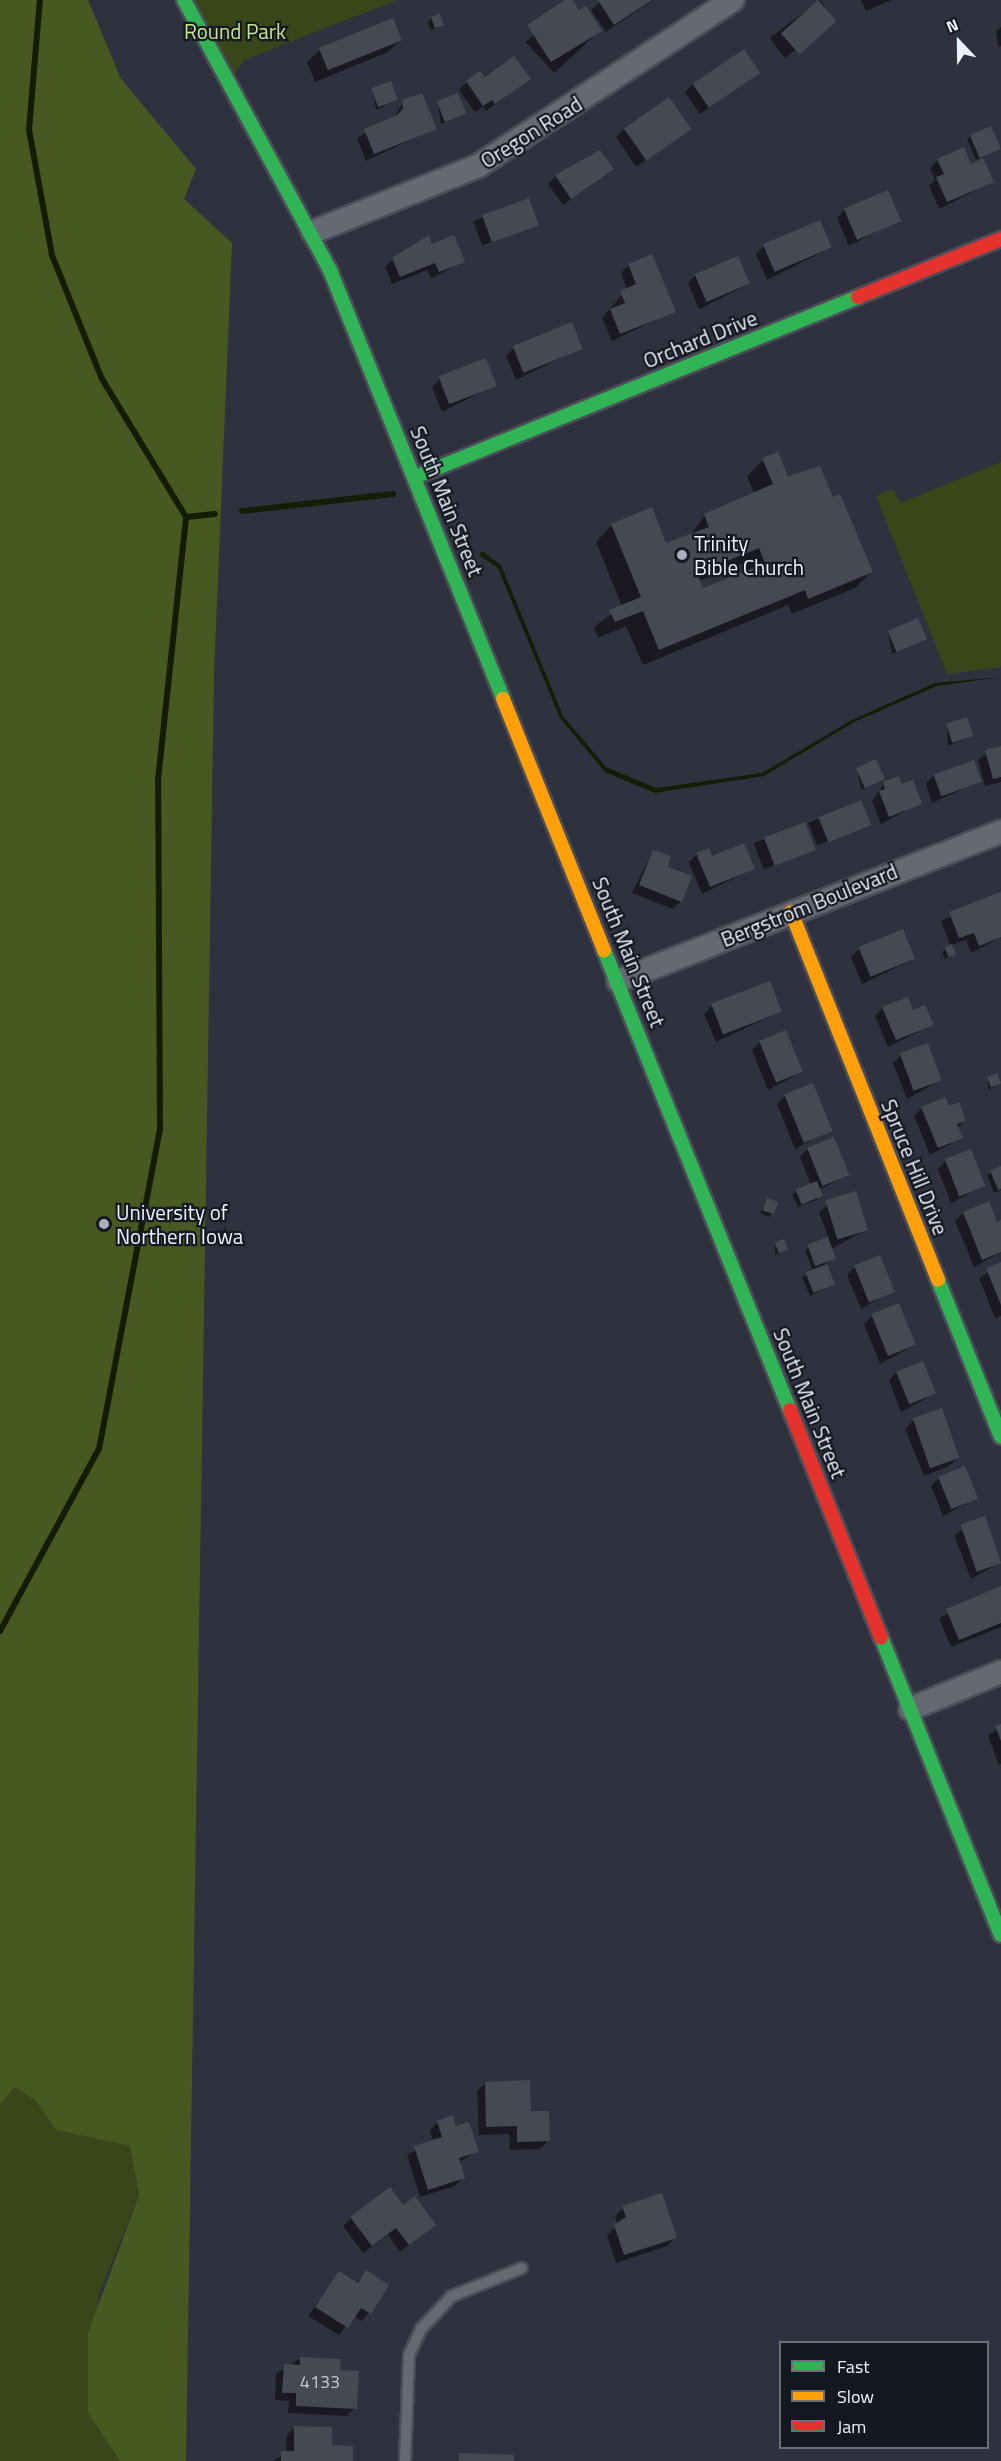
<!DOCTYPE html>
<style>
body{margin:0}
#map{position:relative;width:1001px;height:2461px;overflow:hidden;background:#2f323e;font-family:"Titillium Web",sans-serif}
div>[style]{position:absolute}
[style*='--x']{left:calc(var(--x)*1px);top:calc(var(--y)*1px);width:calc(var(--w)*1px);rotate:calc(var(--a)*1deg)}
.green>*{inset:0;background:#394619}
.forest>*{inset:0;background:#475821}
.water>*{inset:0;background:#141c06}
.shadow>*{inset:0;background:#0007;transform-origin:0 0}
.stream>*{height:6px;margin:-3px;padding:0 3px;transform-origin:3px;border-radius:3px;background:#141c06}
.building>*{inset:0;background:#464953;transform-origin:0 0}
.roads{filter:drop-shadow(2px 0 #4b4e59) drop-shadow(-2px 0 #4b4e59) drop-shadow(0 2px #4b4e59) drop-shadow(0 -2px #4b4e59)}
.lane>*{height:10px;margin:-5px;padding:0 5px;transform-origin:5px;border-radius:5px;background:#666974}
.street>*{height:22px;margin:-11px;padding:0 11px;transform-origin:11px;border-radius:11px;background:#666974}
.fast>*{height:14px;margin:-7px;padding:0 7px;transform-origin:7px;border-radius:7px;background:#30b455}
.slow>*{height:14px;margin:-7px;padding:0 7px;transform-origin:7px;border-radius:7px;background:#ff9f0a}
.jam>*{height:14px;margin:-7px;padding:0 7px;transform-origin:7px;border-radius:7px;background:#e5322d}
.dots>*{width:16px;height:16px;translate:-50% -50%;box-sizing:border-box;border:3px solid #151821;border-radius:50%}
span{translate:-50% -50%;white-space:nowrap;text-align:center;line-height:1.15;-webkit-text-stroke:4.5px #151821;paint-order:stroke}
.number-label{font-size:18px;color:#c2c7d4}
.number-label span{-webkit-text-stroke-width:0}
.park-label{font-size:21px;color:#c6e588}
.street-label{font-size:21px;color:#ecf1ff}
.poi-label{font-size:21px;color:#ecf1ff}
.left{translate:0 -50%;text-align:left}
.legend{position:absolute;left:779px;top:2341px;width:210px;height:108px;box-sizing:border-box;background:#151821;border:2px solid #6b6f7a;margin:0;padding:8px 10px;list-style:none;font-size:18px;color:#ecf1ff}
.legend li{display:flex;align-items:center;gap:12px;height:30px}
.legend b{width:30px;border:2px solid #6b6f7a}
.north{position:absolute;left:929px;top:12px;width:60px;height:60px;-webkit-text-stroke:4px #151821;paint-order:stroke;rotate:338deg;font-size:16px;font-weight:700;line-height:24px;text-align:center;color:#ecf1ff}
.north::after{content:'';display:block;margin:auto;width:21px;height:27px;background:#ecf1ff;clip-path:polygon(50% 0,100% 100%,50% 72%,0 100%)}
</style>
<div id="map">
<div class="green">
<div style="clip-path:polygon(184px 0,397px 0,244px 60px,228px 83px)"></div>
<div style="clip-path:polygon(1001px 462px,1001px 667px,947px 674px,876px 496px,893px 489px,900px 503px)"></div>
<div style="clip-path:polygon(15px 2087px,36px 2101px,56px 2130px,130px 2146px,139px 2195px,99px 2294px,88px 2413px,120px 2461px,0 2461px,0 2104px)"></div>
</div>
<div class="forest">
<div style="clip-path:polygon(0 0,88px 0,121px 79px,196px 169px,184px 199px,232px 243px,214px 674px,186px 2461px,120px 2461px,88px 2413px,88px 2333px,139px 2195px,130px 2146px,56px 2130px,36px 2101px,15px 2087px,0 2104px)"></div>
</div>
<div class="water">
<div style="clip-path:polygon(482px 551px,501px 565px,563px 716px,606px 767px,656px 788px,762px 773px,852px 720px,935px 683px,1001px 677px,937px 686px,854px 722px,764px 776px,655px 793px,605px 772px,560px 718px,498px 568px,479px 555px)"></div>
</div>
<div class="shadow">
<div style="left:571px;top:0;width:42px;height:62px;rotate:47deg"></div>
<div style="clip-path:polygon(602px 0,653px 0,606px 32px,591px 10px)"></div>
<div style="left:820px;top:0;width:25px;height:63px;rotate:53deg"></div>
<div style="clip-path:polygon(861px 0,892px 0,866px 11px)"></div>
<div style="clip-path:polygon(431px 18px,442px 24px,431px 31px,428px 22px)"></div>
<div style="clip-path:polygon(393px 20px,401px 40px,388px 52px,315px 82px,307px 62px,320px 50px)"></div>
<div style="clip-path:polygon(1001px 27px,1001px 46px,998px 47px,996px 31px)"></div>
<div style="clip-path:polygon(758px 73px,700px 114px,685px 92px,693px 84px)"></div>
<div style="clip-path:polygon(484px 79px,529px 79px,486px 111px,483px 107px,475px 112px,459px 90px,467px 82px)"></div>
<div style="clip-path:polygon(373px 90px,397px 99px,376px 110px)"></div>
<div style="clip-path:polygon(403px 102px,435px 128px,366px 161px,357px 138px,396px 115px)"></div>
<div style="clip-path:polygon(438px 104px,465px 113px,441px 124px)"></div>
<div style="clip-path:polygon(624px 129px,689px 129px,636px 167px,616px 137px)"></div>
<div style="clip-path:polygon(971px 136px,999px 149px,976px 160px,967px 139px)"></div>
<div style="clip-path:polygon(938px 160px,970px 166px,992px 182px,939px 209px,929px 186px,935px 180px,930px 168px)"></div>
<div style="clip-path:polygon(612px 169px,563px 205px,548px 184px,556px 176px)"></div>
<div style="left:528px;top:200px;width:26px;height:59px;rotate:69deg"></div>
<div style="clip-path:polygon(845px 209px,899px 220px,849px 246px,837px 218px)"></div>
<div style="clip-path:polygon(432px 246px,463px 261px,431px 279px,427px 270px,392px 284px,385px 267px,393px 259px)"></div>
<div style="clip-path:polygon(764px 246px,830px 248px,767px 280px,756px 254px)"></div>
<div style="clip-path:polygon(629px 265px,674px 311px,612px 341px,602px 318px,627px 289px,621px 273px)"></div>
<div style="clip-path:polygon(696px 275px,749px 284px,699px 309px,688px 283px)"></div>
<div style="clip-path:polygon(514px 348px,581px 348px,516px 380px,506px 356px)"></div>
<div style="clip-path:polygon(440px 379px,495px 385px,442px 412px,432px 387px)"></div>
<div style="clip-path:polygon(evenodd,763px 460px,832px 499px,871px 572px,855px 588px,792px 614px,788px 605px,643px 665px,626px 626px,598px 638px,594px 627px,622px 606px,596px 542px,612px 525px,665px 545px,690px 536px,705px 515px,754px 493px,747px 476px,763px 460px,743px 563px,747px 572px,703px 590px,699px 581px,743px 563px)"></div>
<div style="clip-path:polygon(888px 632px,925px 639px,892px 654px)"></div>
<div style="clip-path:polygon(947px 725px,971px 736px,948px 746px)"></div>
<div style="clip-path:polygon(1001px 747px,1001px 782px,985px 786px,978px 759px)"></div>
<div style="clip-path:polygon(857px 768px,883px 779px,861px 790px)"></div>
<div style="clip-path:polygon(934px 775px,980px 781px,932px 803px,926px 783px)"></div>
<div style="clip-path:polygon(884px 784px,901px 786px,920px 803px,881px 824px,872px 801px)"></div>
<div style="left:860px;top:802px;width:24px;height:56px;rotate:68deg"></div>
<div style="left:804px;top:824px;width:28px;height:54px;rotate:69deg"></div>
<div style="clip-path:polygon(653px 851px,681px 901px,673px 909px,632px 893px)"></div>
<div style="clip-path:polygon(697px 854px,711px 858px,753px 869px,702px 894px,689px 862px)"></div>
<div style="clip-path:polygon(1001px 893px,1001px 937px,971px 953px,966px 940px,951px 945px,954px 954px,945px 959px,942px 952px,951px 947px,941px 921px)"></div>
<div style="clip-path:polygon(859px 949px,914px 959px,862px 984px,851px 957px)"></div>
<div style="clip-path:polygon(712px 1006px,780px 1012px,716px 1042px,704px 1014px)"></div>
<div style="clip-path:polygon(883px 1008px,912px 1012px,932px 1025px,888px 1047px,875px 1016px)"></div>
<div style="clip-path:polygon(760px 1042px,802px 1072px,768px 1090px,752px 1050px)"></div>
<div style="clip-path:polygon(901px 1055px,941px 1080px,907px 1099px,893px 1063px)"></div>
<div style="clip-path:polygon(988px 1078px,1000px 1083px,988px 1090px)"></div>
<div style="clip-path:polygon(785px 1096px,830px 1130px,795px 1149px,777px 1104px)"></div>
<div style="clip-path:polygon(922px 1108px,948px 1108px,965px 1121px,957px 1128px,961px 1138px,930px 1155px,914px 1116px)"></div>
<div style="clip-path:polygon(808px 1149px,847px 1175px,819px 1190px,818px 1199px,798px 1207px,792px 1194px,811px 1185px,800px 1157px)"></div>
<div style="clip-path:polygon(946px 1161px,983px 1186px,951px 1203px,938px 1169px)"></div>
<div style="clip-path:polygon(1001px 1167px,1001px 1190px,994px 1193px,987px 1175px)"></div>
<div style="clip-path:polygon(767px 1200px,772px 1213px,769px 1217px,760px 1213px)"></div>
<div style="clip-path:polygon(827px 1205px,866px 1230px,831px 1249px,835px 1258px,825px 1264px,833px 1284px,810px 1296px,802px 1277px,813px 1271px,805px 1250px,829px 1238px,819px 1213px)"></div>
<div style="clip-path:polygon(963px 1213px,1001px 1222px,1001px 1252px,974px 1267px,955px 1221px)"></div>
<div style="clip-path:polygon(775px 1244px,786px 1248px,775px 1255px)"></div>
<div style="clip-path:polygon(1001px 1264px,1001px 1316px,995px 1318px,979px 1278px)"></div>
<div style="clip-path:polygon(855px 1267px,893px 1291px,861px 1309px,847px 1275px)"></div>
<div style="clip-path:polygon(872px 1316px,915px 1345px,880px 1364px,864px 1324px)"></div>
<div style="clip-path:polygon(897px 1372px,934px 1394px,901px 1412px,889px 1380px)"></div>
<div style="clip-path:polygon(913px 1421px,958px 1458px,949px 1466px,924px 1476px,905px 1429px)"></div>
<div style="clip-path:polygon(939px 1478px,976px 1498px,943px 1516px,931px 1486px)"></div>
<div style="clip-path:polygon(984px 1518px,1001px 1562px,971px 1579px,954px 1535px)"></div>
<div style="clip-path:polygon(1001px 1588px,1001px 1627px,951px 1647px,939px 1618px)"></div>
<div style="clip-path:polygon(1001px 1726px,1001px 1764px,999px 1765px,988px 1736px)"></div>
<div style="clip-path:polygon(485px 2083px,529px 2113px,548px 2141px,540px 2149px,510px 2150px,509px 2134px,479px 2135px,477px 2091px)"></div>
<div style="clip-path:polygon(438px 2122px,455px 2127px,477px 2151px,458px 2163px,463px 2178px,455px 2186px,420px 2197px,407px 2155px,433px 2141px,430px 2130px)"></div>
<div style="clip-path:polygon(403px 2207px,434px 2224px,400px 2252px,388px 2235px,363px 2253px,343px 2226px,351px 2218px)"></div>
<div style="clip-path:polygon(623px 2208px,675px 2238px,667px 2246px,616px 2263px,607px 2235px,618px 2225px,615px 2216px)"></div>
<div style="clip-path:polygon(366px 2272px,369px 2313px,361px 2321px,354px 2316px,339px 2335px,308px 2316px,339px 2273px,356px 2284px)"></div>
<div style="clip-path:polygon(301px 2358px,339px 2371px,355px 2408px,347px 2416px,288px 2413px,289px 2401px,275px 2400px,276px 2374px)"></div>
<div style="clip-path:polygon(295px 2427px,330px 2447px,351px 2461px,273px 2461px,286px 2453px,287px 2435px)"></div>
</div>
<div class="stream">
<div style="--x:242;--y:511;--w:152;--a:-6.4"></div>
<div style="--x:186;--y:517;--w:29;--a:-6"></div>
<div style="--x:0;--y:1631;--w:207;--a:-61.5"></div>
<div style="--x:99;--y:1449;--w:325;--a:-79.2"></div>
<div style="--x:160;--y:1130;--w:350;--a:-90.3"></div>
<div style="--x:158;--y:780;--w:264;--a:-83.9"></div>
<div style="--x:186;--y:517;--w:162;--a:-121.3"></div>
<div style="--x:102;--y:379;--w:134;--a:-112"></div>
<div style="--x:52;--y:255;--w:127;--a:-100.4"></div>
<div style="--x:29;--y:130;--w:130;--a:-85.2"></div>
</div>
<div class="building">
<div style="clip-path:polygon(565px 0,573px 0,579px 10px,586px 6px,602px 31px,551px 62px,527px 25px)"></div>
<div style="clip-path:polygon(598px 0,652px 0,614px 25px)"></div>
<div style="left:818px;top:0;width:28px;height:50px;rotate:48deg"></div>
<div style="clip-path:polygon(439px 13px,444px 25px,435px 28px,431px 17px)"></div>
<div style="left:393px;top:18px;width:24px;height:80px;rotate:68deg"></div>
<div style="left:744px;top:49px;width:29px;height:62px;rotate:56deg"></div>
<div style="clip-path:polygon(514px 56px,531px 79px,495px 104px,492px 100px,483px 106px,466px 81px,480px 71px,485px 77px)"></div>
<div style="left:391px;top:81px;width:20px;height:21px;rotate:70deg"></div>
<div style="clip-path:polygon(422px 93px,437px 129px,374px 154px,364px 129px,397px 115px,403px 109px,402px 100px)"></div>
<div style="left:458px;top:93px;width:22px;height:23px;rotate:68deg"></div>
<div style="left:669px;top:97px;width:39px;height:55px;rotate:55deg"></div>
<div style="left:991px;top:126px;width:25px;height:23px;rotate:67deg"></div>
<div style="clip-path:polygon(964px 147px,971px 164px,983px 158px,994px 182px,947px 202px,936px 177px,944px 174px,937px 159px)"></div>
<div style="clip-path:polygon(600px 150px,614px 169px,571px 199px,555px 175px)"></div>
<div style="left:888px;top:190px;width:34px;height:48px;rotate:67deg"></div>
<div style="left:529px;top:198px;width:29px;height:50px;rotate:70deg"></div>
<div style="left:820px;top:220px;width:30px;height:62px;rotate:67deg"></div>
<div style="clip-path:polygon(429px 235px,432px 244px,454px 235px,465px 262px,439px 272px,435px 263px,400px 277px,392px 258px)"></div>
<div style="clip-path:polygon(652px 254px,676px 312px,620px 334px,610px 309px,625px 303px,620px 291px,636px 284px,628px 264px)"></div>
<div style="left:738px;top:256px;width:30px;height:47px;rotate:67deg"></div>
<div style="left:572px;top:322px;width:29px;height:64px;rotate:68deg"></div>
<div style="left:486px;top:358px;width:30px;height:51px;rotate:69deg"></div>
<div style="clip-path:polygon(evenodd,778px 452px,788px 476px,820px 466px,833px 497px,840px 494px,873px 572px,808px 599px,805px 590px,659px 650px,643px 611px,615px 622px,609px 610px,641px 597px,611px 524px,652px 507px,666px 543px,709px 527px,704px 514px,773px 484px,762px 458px,778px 452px,759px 548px,765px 563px,703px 588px,697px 573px,759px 548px)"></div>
<div style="left:918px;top:618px;width:23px;height:33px;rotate:67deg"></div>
<div style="left:967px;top:717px;width:20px;height:22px;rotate:72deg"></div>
<div style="clip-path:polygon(1001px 746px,1001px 777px,993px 779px,985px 750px)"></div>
<div style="left:876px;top:759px;width:22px;height:22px;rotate:66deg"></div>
<div style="left:974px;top:760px;width:23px;height:43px;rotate:70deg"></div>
<div style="clip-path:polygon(899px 776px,902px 784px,913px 780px,922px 804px,889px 817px,879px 791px,885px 789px,883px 782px)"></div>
<div style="left:861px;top:800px;width:27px;height:46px;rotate:68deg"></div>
<div style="left:805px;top:822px;width:30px;height:44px;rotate:69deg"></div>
<div style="clip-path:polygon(744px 843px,755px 869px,710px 887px,696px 853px,709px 848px,712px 856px)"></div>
<div style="clip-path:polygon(653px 850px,671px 856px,668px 867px,692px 876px,682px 902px,639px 885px)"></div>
<div style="clip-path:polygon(1001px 892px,1001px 937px,979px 946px,974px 933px,959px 938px,949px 912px)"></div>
<div style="left:903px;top:929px;width:32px;height:48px;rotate:68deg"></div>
<div style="left:952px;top:944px;width:11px;height:8px;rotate:68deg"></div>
<div style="left:770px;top:981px;width:33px;height:63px;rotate:69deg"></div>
<div style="clip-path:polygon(908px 997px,913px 1010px,925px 1005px,934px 1025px,896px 1040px,882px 1007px)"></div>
<div style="left:786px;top:1030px;width:45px;height:29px;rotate:68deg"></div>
<div style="left:928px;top:1043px;width:40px;height:30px;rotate:70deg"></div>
<div style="left:997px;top:1073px;width:11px;height:11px;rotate:68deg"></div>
<div style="left:813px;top:1083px;width:52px;height:31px;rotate:68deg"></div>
<div style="clip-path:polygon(946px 1097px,949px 1106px,959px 1102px,966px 1121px,957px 1124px,963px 1138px,938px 1148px,921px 1107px)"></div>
<div style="left:834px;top:1137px;width:41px;height:29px;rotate:68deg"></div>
<div style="left:971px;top:1149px;width:40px;height:28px;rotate:69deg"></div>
<div style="clip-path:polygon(1001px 1166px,1001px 1189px,998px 1190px,990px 1170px)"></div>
<div style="left:817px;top:1181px;width:16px;height:23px;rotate:68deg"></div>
<div style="left:856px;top:1191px;width:41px;height:32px;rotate:73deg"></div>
<div style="left:767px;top:1198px;width:12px;height:13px;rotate:20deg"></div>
<div style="clip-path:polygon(989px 1201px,997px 1222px,1001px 1220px,1001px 1252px,982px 1260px,963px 1212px)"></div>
<div style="left:828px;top:1237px;width:23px;height:22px;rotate:70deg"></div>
<div style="left:784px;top:1239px;width:11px;height:10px;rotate:68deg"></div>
<div style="left:880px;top:1255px;width:40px;height:28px;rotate:68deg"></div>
<div style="clip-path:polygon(1001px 1262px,1001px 1305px,986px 1268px)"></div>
<div style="left:827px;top:1264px;width:22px;height:23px;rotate:69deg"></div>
<div style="left:899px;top:1303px;width:45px;height:30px;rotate:68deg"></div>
<div style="left:923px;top:1361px;width:35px;height:29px;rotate:68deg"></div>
<div style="left:942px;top:1408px;width:53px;height:31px;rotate:71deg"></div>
<div style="left:965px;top:1466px;width:35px;height:29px;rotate:68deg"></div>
<div style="left:985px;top:1516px;width:50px;height:26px;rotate:71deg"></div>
<div style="clip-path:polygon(1001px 1586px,1001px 1623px,959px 1640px,946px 1609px)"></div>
<div style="clip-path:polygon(1001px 1724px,1001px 1741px,995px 1726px)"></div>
<div style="clip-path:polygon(530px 2080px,531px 2111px,549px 2111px,550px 2141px,517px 2142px,517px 2126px,486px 2127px,485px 2082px)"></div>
<div style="clip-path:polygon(453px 2115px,456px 2126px,469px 2122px,479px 2152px,459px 2158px,465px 2178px,428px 2190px,414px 2146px,442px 2137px,437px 2121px)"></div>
<div style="clip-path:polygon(390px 2187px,403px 2205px,415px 2196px,436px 2225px,409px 2245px,396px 2228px,372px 2246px,350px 2217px)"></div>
<div style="clip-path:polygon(662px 2193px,677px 2238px,624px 2255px,614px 2225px,626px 2217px,622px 2206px)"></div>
<div style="clip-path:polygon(366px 2270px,389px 2285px,371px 2314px,361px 2308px,348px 2328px,315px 2307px,339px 2271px,358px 2283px)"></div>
<div style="clip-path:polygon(300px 2357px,341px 2359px,340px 2370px,359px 2371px,357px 2409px,296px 2406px,296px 2393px,282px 2393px,284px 2364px,300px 2365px)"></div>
<div style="clip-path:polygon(294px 2426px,332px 2427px,332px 2445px,353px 2446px,353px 2461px,281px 2461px,281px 2451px,294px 2451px)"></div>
<div style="clip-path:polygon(459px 2453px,514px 2455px,514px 2461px,459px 2461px)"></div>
</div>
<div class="roads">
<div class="lane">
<div style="--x:405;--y:2461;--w:106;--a:-87.8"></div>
<div style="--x:409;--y:2355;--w:29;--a:-65"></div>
<div style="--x:421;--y:2329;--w:45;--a:-46.8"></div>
<div style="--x:452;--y:2296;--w:75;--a:-21.8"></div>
</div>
<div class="street">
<div style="--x:313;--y:232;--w:178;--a:-21.8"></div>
<div style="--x:478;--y:166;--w:304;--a:-33.1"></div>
<div style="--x:618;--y:981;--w:411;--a:-21.3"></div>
<div style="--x:910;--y:1709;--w:98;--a:-22.1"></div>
</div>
<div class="fast">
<div style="--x:184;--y:0;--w:307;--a:61.6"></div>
<div style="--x:330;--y:270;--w:463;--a:68"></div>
<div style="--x:415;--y:477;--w:478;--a:-22.1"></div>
<div style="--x:604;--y:950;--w:496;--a:68"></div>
<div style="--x:938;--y:1280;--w:169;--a:68.1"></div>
<div style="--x:881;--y:1637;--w:321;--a:68.1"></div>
</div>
<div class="slow">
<div style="--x:503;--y:699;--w:271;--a:68.1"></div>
<div style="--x:791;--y:912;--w:396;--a:68.2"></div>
</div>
<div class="jam">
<div style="--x:858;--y:297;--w:154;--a:-22.1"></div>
<div style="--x:790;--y:1410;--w:245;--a:68.2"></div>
</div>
</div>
<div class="dots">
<div style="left:682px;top:555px;background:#aaaebb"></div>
<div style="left:104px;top:1224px;background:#aaaebb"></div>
</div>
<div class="number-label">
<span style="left:320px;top:2382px">4133</span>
</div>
<div class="park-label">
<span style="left:235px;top:31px">Round Park</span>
</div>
<div class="street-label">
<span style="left:531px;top:132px;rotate:-32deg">Oregon Road</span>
<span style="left:700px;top:339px;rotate:-22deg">Orchard Drive</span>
<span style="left:447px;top:501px;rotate:68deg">South Main Street</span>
<span style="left:809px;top:905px;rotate:-22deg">Bergstrom Boulevard</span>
<span style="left:629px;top:952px;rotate:68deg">South Main Street</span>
<span style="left:915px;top:1167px;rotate:68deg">Spruce Hill Drive</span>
<span style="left:810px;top:1403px;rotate:68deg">South Main Street</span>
</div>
<div class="poi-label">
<span class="left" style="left:694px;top:555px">Trinity<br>Bible Church</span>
<span class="left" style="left:116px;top:1224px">University of<br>Northern Iowa</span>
</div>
<ul class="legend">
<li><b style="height:8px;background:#30b455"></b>Fast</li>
<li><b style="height:8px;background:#ff9f0a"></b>Slow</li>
<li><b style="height:8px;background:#e5322d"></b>Jam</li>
</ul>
<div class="north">N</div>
</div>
